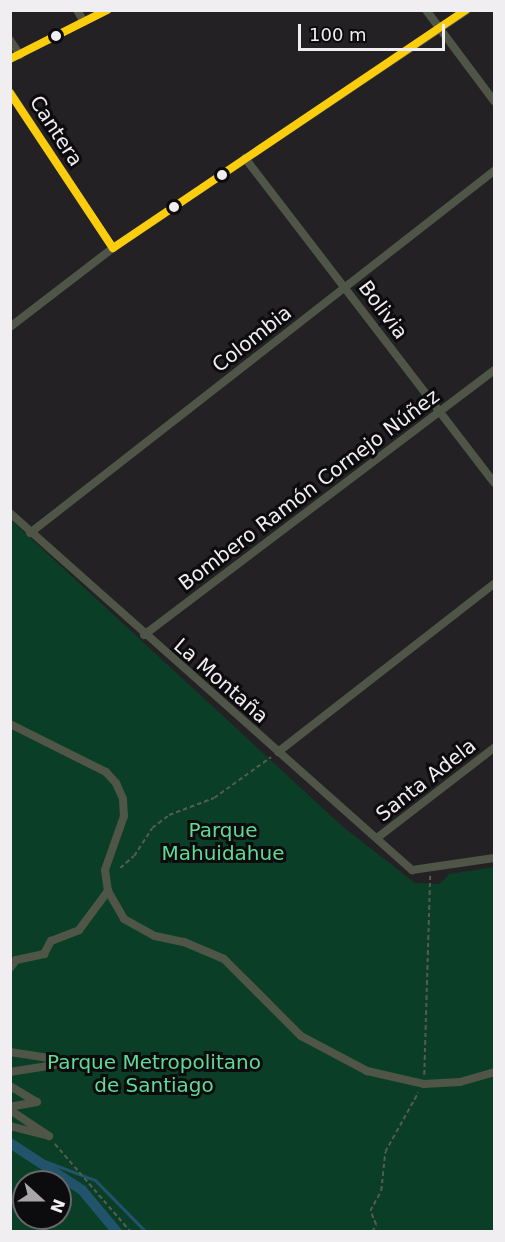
<!DOCTYPE html>
<meta charset="utf-8">
<style>
body{margin:0}
#map{position:relative;width:505px;height:1242px;overflow:hidden;background:#232124;font-family:"DejaVu Sans",sans-serif}
div>[style]{position:absolute}
[style*='--x']{left:calc(var(--x)*1px);top:calc(var(--y)*1px);width:calc(var(--w)*1px);rotate:calc(var(--a)*1deg)}
.green>*{inset:0;background:#0b3e26}
.stream>*{height:3px;margin:-1.5px;padding:0 1.5px;transform-origin:1.5px;border-radius:1.5px;background:#21546a}
.canal>*{height:10px;margin:-5px;padding:0 5px;transform-origin:5px;border-radius:5px;background:#21546a}
.path>*{height:1.5px;margin-top:-0.75px;transform-origin:0;background:repeating-linear-gradient(90deg,#575a54 0 4.5px,transparent 0 7.5px)}
.street>*{height:8px;margin:-4px;padding:0 4px;transform-origin:4px;border-radius:4px;background:#4f5647}
.bus-1>*{height:8px;margin:-4px;padding:0 4px;transform-origin:4px;border-radius:4px;background:#fccd0d}
.dots>*{width:16px;height:16px;translate:-50% -50%;box-sizing:border-box;border:3px solid #0c0b0d;border-radius:50%}
span{translate:-50% -50%;white-space:nowrap;text-align:center;line-height:1.15;-webkit-text-stroke:6px #0c0b0d;paint-order:stroke}
.street-label{font-size:20px;color:#f1eef2}
.park-label{font-size:20px;color:#61da96}
.frame{position:absolute;inset:0;border:12px solid #f1eef2;pointer-events:none}
.north{position:absolute;left:12px;top:1170px;width:60px;height:60px;box-sizing:border-box;background:#0c0b0d;border:2px solid #686669;border-radius:50%;rotate:111deg;font-size:16px;font-weight:700;line-height:24px;text-align:center;color:#f1eef2}
.north::after{content:'';display:block;margin:auto;width:21px;height:27px;background:#a9a6aa;clip-path:polygon(50% 0,100% 100%,50% 72%,0 100%)}
.scale{position:absolute;left:298px;top:24px;width:147px;height:27px;box-sizing:border-box;border:3px solid #f1eef2;border-top:0;padding-left:8px;font-size:18px;line-height:21px;white-space:nowrap;color:#f1eef2;-webkit-text-stroke:4px #0c0b0d;paint-order:stroke}
</style>
<div id="map">
<div class="green">
<div style="clip-path:polygon(evenodd,11px 520px,342px 826px,415px 883px,440px 884px,449px 874px,494px 867px,494px 1231px,11px 1231px,11px 520px,24px 1182px,60px 1182px,60px 1218px,24px 1218px,24px 1182px)"></div>
</div>
<div class="stream">
<div style="--x:39;--y:1159;--w:60;--a:20.6"></div>
<div style="--x:95;--y:1180;--w:73;--a:45.6"></div>
</div>
<div class="canal">
<div style="--x:10;--y:1143;--w:86;--a:33.1"></div>
<div style="--x:82;--y:1190;--w:55;--a:50.2"></div>
</div>
<div class="path">
<div style="--x:120;--y:868;--w:18;--a:-41"></div>
<div style="--x:134;--y:856;--w:33;--a:-57"></div>
<div style="--x:152;--y:828;--w:21;--a:-37"></div>
<div style="--x:169;--y:815;--w:48;--a:-20.7"></div>
<div style="--x:214;--y:798;--w:70;--a:-35.7"></div>
<div style="--x:424;--y:1075;--w:199;--a:-88.3"></div>
<div style="--x:55;--y:1144;--w:116;--a:49.2"></div>
<div style="--x:372;--y:1232;--w:8;--a:-60"></div>
<div style="--x:376;--y:1225;--w:15;--a:-113"></div>
<div style="--x:370;--y:1211;--w:23;--a:-61"></div>
<div style="--x:381;--y:1191;--w:39;--a:-84"></div>
<div style="--x:385;--y:1152;--w:68;--a:-60.8"></div>
</div>
<div class="street">
<div style="--x:77;--y:10;--w:14;--a:60"></div>
<div style="--x:426;--y:10;--w:114;--a:53.2"></div>
<div style="--x:10;--y:40;--w:18;--a:56"></div>
<div style="--x:10;--y:59;--w:110;--a:-26.6"></div>
<div style="--x:10;--y:92;--w:187;--a:56.6"></div>
<div style="--x:245;--y:158;--w:409;--a:52.5"></div>
<div style="--x:10;--y:327;--w:130;--a:-37.5"></div>
<div style="--x:113;--y:248;--w:427;--a:-33.9"></div>
<div style="--x:10;--y:513;--w:538;--a:41.61"></div>
<div style="--x:412;--y:870;--w:83;--a:-8.3"></div>
<div style="--x:30;--y:533;--w:589;--a:-37.96"></div>
<div style="--x:144;--y:635;--w:439;--a:-37.1"></div>
<div style="--x:10;--y:724;--w:107;--a:26.6"></div>
<div style="--x:106;--y:772;--w:15;--a:48"></div>
<div style="--x:116;--y:783;--w:17;--a:66"></div>
<div style="--x:123;--y:799;--w:17;--a:87"></div>
<div style="--x:124;--y:816;--w:57;--a:109.4"></div>
<div style="--x:105;--y:870;--w:21;--a:82"></div>
<div style="--x:108;--y:891;--w:32;--a:60"></div>
<div style="--x:124;--y:919;--w:35;--a:29"></div>
<div style="--x:155;--y:936;--w:30;--a:12"></div>
<div style="--x:184;--y:942;--w:43;--a:23"></div>
<div style="--x:224;--y:959;--w:109;--a:45"></div>
<div style="--x:301;--y:1036;--w:75;--a:27.9"></div>
<div style="--x:367;--y:1071;--w:58;--a:12.8"></div>
<div style="--x:424;--y:1084;--w:36;--a:-3"></div>
<div style="--x:460;--y:1082;--w:35;--a:-16"></div>
<div style="--x:278;--y:752;--w:274;--a:-37.9"></div>
<div style="--x:377;--y:838;--w:148;--a:-37.6"></div>
<div style="--x:10;--y:968;--w:10;--a:-53"></div>
<div style="--x:16;--y:960;--w:29;--a:-12"></div>
<div style="--x:44;--y:954;--w:15;--a:-62"></div>
<div style="--x:51;--y:941;--w:30;--a:-21"></div>
<div style="--x:79;--y:930;--w:49;--a:-53.4"></div>
<div style="--x:10;--y:1052;--w:46;--a:8.8"></div>
<div style="--x:55;--y:1059;--w:6;--a:99"></div>
<div style="--x:54;--y:1065;--w:45;--a:171"></div>
<div style="--x:10;--y:1086;--w:31;--a:31"></div>
<div style="--x:37;--y:1102;--w:27;--a:170"></div>
<div style="--x:10;--y:1110;--w:47;--a:33.7"></div>
<div style="--x:49;--y:1136;--w:40;--a:-165.6"></div>
</div>
<div class="bus-1">
<div style="--x:10;--y:59;--w:109;--a:-26.8"></div>
<div style="--x:10;--y:93;--w:186;--a:56.4"></div>
<div style="--x:113;--y:248;--w:426;--a:-34"></div>
</div>
<div class="dots">
<div style="left:56px;top:36px;background:#f1eef2"></div>
<div style="left:222px;top:175px;background:#f1eef2"></div>
<div style="left:174px;top:207px;background:#f1eef2"></div>
</div>
<div class="street-label">
<span style="left:56px;top:131px;rotate:57deg">Cantera</span>
<span style="left:383px;top:310px;rotate:53deg">Bolivia</span>
<span style="left:252px;top:339px;rotate:-38deg">Colombia</span>
<span style="left:309px;top:490px;rotate:-37deg">Bombero Ramón Cornejo Núñez</span>
<span style="left:221px;top:681px;rotate:41deg">La Montaña</span>
<span style="left:426px;top:780px;rotate:-38deg">Santa Adela</span>
</div>
<div class="park-label">
<span style="left:223px;top:842px">Parque<br>Mahuidahue</span>
<span style="left:154px;top:1074px">Parque Metropolitano<br>de Santiago</span>
</div>
<div class="frame"></div>
<div class="north">N</div>
<div class="scale">100 m</div>
</div>
